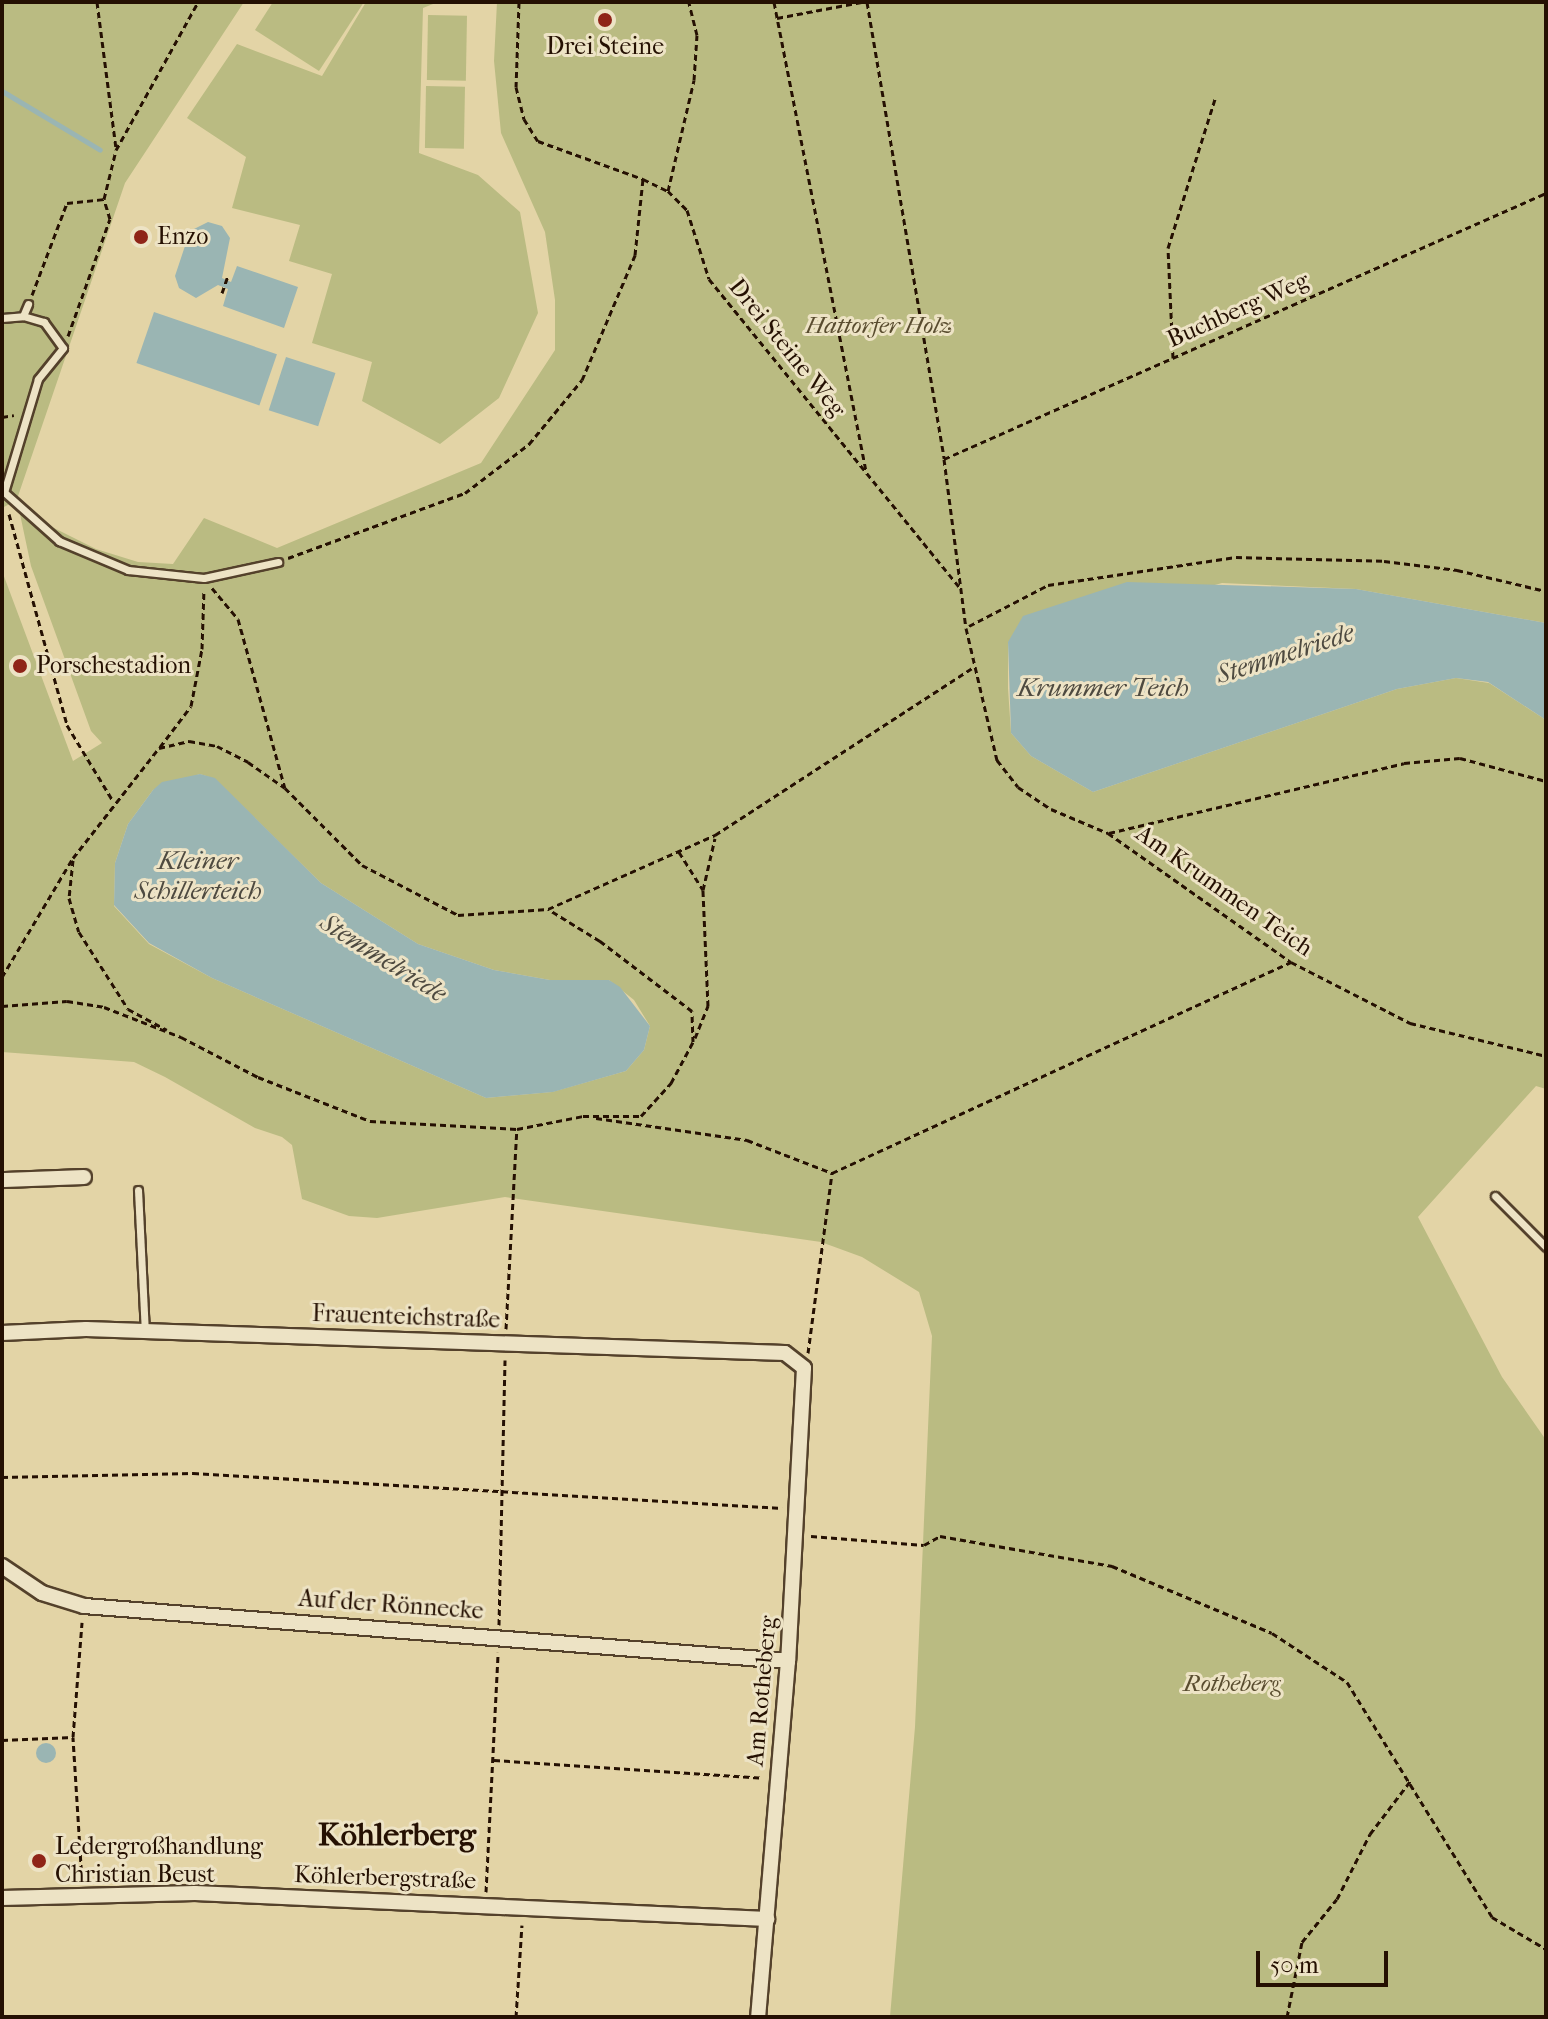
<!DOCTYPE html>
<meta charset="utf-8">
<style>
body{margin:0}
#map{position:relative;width:1548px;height:2019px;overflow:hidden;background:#e3d4a6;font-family:"IM FELL French Canon",serif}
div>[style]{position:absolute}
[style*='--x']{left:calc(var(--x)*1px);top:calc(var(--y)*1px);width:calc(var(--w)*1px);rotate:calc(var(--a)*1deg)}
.green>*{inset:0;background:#babb82;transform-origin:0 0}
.water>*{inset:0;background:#9ab5b3;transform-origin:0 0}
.round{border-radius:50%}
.stream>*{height:5px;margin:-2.5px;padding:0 2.5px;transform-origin:2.5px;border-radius:2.5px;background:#9ab5b3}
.path>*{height:3px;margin-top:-1.5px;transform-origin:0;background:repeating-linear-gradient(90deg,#251002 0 6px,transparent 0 10px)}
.roads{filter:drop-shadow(2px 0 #54412b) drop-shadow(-2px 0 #54412b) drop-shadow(0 2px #54412b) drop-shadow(0 -2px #54412b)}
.service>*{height:7px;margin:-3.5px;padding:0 3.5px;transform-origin:3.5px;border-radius:3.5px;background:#ede3c5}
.minor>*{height:14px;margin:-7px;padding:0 7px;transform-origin:7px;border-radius:7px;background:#ede3c5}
.dots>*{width:22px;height:22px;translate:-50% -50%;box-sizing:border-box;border:4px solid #ede3c5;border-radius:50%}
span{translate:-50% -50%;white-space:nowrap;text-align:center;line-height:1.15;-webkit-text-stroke:6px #ede3c5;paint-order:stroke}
.poi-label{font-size:24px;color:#251002}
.left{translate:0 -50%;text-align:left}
.street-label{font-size:24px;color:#251002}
.park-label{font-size:24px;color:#594c2f;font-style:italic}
.water-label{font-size:26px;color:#4e4a40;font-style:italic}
.district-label{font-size:32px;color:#251002;font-weight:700}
.frame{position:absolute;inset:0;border:4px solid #251002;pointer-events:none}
.scale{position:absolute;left:1256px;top:1951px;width:132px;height:36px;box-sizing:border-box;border:4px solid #251002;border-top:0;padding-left:10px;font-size:24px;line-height:28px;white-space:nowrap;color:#251002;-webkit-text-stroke:6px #ede3c5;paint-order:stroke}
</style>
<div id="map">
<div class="green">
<div style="clip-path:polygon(evenodd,2px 2px,244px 2px,125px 183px,17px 499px,52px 527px,96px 549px,138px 562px,173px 564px,204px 518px,277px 548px,481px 463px,555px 350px,555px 300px,545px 232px,501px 133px,494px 61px,497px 2px,1546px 2px,1546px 623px,1356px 589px,1222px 583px,1008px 642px,1008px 688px,1011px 733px,1031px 756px,1093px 792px,1397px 689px,1456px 678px,1489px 683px,1546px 720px,1546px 1089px,1536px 1086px,1418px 1217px,1502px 1377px,1546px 1440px,1546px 2017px,890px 2017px,915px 1727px,932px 1336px,919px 1292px,862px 1257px,821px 1242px,505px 1197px,377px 1218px,349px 1216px,302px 1199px,292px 1145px,282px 1137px,255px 1128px,165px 1077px,134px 1062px,2px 1052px,2px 571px,73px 761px,102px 743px,91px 731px,31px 566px,17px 500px,2px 508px,2px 2px,200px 774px,215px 779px,321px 883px,418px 944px,494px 970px,550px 980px,609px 980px,634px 1000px,650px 1026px,644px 1050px,626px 1071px,552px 1092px,486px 1098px,212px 978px,149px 944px,114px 906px,115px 863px,128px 824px,153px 790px,200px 774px)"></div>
<div style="clip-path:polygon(273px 2px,364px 2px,319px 71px,255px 30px)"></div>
<div style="clip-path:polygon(366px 2px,438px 2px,423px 8px,419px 153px,478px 175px,520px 212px,538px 313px,499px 398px,440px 444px,362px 401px,372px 362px,312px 343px,332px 274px,289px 261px,300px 225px,232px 208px,246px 157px,187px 118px,237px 44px,322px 76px)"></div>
<div style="left:428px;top:15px;width:39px;height:65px;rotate:1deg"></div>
<div style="left:426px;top:86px;width:39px;height:62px;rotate:1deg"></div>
</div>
<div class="water">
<div style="clip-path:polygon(208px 222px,222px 226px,230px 238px,222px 278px,231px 282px,237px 266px,298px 287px,284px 328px,223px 306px,228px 289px,218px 285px,196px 298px,179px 288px,175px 276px,190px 231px)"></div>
<div style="left:154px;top:312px;width:130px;height:54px;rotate:19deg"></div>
<div style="left:286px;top:357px;width:52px;height:56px;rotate:18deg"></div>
<div style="clip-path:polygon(1127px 582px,1356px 589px,1546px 623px,1546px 720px,1488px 682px,1456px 678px,1397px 689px,1093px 792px,1031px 756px,1011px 733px,1008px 642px,1023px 616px)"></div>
<div style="clip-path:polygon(200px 774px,215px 778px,321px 883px,418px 944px,494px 970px,550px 980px,609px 980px,620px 987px,650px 1026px,644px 1050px,626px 1071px,553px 1092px,486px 1098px,212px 978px,149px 943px,114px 905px,115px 863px,128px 824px,153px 790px,162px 782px)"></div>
<div class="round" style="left:36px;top:1743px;width:20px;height:20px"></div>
</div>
<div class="stream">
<div style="--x:2;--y:91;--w:114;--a:31"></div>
</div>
<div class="path">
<div style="--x:97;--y:2;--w:148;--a:82.6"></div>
<div style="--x:519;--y:2;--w:85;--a:92"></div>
<div style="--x:516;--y:87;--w:33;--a:76"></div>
<div style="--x:524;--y:119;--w:26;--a:58"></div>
<div style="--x:538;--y:141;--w:112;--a:19.9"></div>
<div style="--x:643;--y:179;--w:28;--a:26"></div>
<div style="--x:668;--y:191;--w:27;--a:45"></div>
<div style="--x:687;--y:210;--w:72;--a:72.3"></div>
<div style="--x:709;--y:279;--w:397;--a:50.9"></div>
<div style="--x:774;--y:2;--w:480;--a:78.9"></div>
<div style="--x:867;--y:2;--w:463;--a:80.4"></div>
<div style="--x:944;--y:459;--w:170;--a:82.6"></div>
<div style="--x:966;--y:628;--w:136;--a:76.8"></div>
<div style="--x:997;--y:760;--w:34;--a:52"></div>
<div style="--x:1018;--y:787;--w:40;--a:34"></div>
<div style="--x:1051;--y:809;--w:62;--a:22.8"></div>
<div style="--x:1108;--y:833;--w:224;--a:35.2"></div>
<div style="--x:1291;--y:962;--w:134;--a:27.1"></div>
<div style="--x:1410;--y:1023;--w:140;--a:13.6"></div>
<div style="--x:777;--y:18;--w:86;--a:-10.7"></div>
<div style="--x:668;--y:191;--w:114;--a:-76.8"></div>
<div style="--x:694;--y:80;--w:45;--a:-86.2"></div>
<div style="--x:697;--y:35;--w:34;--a:-104"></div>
<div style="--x:222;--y:293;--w:18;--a:-71"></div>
<div style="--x:32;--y:295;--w:98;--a:-69.2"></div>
<div style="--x:67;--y:203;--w:37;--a:-6"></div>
<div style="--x:68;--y:336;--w:124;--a:-70.3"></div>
<div style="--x:110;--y:219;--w:21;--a:-107"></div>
<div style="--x:104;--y:199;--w:50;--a:-76.2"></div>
<div style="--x:116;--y:150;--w:169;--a:-61"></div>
<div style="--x:1173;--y:358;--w:110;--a:-92.6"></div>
<div style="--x:1168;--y:248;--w:159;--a:-72.5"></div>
<div style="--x:2;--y:417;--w:12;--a:-9"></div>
<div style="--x:944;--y:459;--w:658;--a:-23.84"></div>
<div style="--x:9;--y:514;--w:219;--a:74.6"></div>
<div style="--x:67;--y:725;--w:89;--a:58.8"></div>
<div style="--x:288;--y:558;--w:189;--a:-20.2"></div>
<div style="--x:465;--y:493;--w:81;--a:-37.4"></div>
<div style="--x:529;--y:444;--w:83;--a:-50.4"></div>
<div style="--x:582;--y:380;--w:136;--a:-67"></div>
<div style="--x:635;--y:255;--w:76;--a:-84"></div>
<div style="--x:212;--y:588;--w:40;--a:50"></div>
<div style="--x:238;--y:619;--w:175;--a:74.5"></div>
<div style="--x:969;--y:626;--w:89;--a:-27.4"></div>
<div style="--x:1048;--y:585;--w:190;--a:-8.5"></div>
<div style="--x:1236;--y:557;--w:148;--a:1.5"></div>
<div style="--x:1384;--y:561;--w:74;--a:7"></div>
<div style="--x:1457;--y:570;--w:91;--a:13.3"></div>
<div style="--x:160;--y:747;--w:51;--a:-52.9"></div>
<div style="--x:191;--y:706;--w:58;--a:-79.1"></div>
<div style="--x:202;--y:649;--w:59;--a:-88.1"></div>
<div style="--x:1109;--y:833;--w:303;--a:-13.3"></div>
<div style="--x:1404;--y:763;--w:56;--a:-5.1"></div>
<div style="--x:1460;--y:758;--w:89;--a:15"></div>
<div style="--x:679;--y:852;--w:45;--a:57.7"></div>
<div style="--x:73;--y:860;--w:38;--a:96"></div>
<div style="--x:69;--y:898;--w:35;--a:74"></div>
<div style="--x:79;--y:932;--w:91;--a:57.5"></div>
<div style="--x:128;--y:1009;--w:44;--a:28.3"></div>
<div style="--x:2;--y:977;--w:139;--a:-59.2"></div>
<div style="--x:73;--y:858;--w:140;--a:-52"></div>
<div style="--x:159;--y:748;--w:31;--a:-13"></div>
<div style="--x:189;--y:741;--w:28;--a:10"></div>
<div style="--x:217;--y:746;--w:35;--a:27"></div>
<div style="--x:248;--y:762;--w:45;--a:35.1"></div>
<div style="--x:285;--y:788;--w:109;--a:45"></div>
<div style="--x:362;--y:865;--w:108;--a:27.5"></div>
<div style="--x:458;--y:915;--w:90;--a:-3.8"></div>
<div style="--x:548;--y:909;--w:183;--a:-23.9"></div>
<div style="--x:715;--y:835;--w:309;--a:-33"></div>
<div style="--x:2;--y:1006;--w:65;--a:-4.4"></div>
<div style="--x:67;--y:1001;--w:37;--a:9"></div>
<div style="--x:104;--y:1007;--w:83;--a:21.3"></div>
<div style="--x:181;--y:1037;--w:87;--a:27.5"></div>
<div style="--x:258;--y:1077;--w:120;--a:21.4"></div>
<div style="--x:370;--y:1121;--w:147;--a:3.1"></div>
<div style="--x:517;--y:1129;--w:67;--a:-11.1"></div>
<div style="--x:583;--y:1116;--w:58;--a:0"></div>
<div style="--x:641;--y:1116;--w:45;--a:-47.7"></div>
<div style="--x:671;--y:1083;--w:47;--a:-61.8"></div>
<div style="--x:693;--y:1042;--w:31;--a:-92"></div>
<div style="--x:692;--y:1011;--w:116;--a:-142.7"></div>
<div style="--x:600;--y:941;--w:61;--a:-148.4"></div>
<div style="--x:695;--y:1038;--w:35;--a:-68"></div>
<div style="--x:708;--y:1006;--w:116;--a:-92.5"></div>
<div style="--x:703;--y:890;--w:53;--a:-77"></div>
<div style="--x:596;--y:1118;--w:153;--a:8.3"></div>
<div style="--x:747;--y:1140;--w:91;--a:21.2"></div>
<div style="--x:832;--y:1173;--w:505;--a:-24.69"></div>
<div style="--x:506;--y:1329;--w:200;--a:-86.9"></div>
<div style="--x:808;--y:1353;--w:182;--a:-82.4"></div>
<div style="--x:2;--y:1477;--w:191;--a:-1.2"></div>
<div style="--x:193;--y:1473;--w:590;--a:3.4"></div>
<div style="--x:811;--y:1536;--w:113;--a:4.6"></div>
<div style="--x:924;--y:1545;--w:18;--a:-29"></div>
<div style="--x:940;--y:1536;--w:175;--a:9.9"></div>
<div style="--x:1112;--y:1566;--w:173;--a:22.7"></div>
<div style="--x:1272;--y:1633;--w:90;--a:33.2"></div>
<div style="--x:1347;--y:1682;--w:276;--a:58.3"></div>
<div style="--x:1492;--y:1917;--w:63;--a:30.7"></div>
<div style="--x:499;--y:1625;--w:265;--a:-88.7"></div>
<div style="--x:2;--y:1740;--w:71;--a:-2.4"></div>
<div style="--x:494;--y:1760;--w:269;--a:3.8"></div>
<div style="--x:82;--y:1881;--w:144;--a:-93.6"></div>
<div style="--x:73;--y:1737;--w:115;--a:-85.5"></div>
<div style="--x:486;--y:1892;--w:240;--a:-87.1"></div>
<div style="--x:516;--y:2017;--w:92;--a:-86.3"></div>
<div style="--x:1287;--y:2017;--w:76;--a:-78.7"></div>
<div style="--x:1302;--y:1942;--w:55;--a:-50.9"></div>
<div style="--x:1337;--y:1899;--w:73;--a:-63.1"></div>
<div style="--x:1370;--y:1834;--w:68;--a:-52.8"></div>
</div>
<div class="roads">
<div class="service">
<div style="--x:23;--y:316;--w:22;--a:16"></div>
<div style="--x:44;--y:322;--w:32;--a:54"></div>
<div style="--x:63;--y:348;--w:40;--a:129"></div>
<div style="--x:38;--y:379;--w:118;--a:106.7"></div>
<div style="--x:4;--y:492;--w:74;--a:41.7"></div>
<div style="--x:59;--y:541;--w:75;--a:22.8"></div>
<div style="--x:128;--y:570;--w:76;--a:6"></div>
<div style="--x:204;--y:578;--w:76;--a:-12.2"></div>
<div style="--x:2;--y:318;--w:21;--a:-5"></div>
<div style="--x:23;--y:316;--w:13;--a:-67"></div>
<div style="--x:138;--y:1190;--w:141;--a:87.2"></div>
<div style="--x:1495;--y:1196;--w:72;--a:45"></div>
</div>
<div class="minor">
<div style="--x:2;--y:1180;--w:82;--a:-2.1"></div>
<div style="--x:2;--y:1333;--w:84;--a:-2.7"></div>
<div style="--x:86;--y:1329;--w:699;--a:1.97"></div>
<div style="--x:785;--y:1353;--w:24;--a:38"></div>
<div style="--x:804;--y:1368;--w:293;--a:93.1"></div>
<div style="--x:788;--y:1661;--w:357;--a:94.8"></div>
<div style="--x:2;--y:1566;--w:48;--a:34"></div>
<div style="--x:42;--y:1593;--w:44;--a:17.2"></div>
<div style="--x:84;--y:1606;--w:706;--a:4.47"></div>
<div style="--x:2;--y:1898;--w:193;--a:-1.5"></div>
<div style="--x:195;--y:1893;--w:573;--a:2.6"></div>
</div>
</div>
<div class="dots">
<div style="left:605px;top:20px;background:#8f2418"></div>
<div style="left:141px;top:237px;background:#8f2418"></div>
<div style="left:20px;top:666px;background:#8f2418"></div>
<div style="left:39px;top:1861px;background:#8f2418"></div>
</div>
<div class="poi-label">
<span style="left:605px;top:47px">Drei Steine</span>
<span class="left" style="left:157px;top:237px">Enzo</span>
<span class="left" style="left:36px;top:666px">Porschestadion</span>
<span class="left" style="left:55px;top:1861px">Ledergroßhandlung<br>Christian Beust</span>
</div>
<div class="street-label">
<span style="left:1238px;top:310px;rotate:-24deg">Buchberg Weg</span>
<span style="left:787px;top:348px;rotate:51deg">Drei Steine Weg</span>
<span style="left:1224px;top:891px;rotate:35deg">Am Krummen Teich</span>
<span style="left:406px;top:1317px;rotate:2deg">Frauenteichstraße</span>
<span style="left:391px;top:1605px;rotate:4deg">Auf der Rönnecke</span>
<span style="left:762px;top:1691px;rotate:-85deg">Am Rotheberg</span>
<span style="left:385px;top:1878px;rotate:2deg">Köhlerbergstraße</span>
</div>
<div class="park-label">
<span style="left:879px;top:326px">Hattorfer Holz</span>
<span style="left:1232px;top:1684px">Rotheberg</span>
</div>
<div class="water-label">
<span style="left:1285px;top:654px;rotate:-18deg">Stemmelriede</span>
<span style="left:1103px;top:688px">Krummer Teich</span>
<span style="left:198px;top:876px">Kleiner<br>Schillerteich</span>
<span style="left:383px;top:958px;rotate:32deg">Stemmelriede</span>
</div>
<div class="district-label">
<span style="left:397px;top:1835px">Köhlerberg</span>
</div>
<div class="frame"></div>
<div class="scale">50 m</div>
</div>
